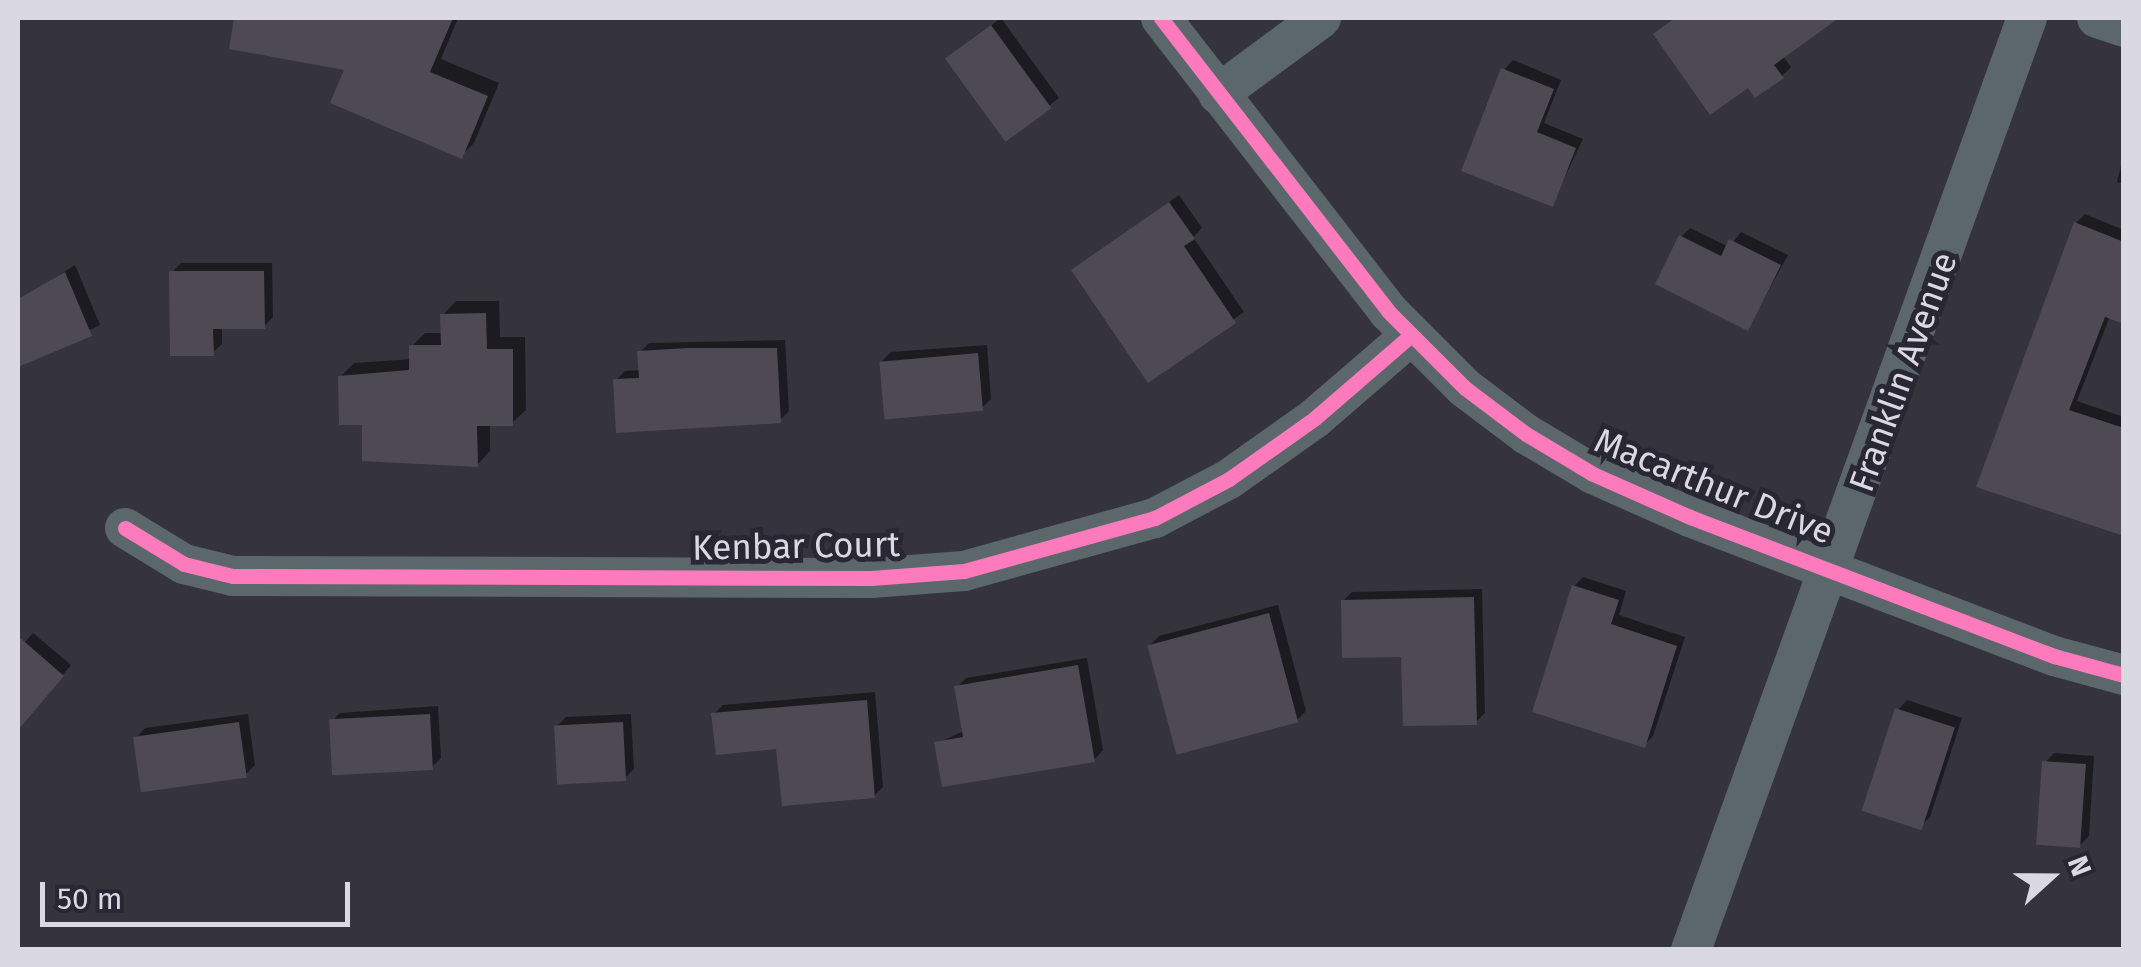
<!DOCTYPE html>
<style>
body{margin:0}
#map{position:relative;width:2141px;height:967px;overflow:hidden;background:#35343c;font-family:"Fira Sans",sans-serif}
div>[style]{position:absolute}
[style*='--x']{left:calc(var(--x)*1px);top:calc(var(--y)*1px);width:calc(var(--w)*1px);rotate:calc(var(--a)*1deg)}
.shadow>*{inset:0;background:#0007}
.building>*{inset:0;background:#4d4a54;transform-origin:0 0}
.minor>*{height:40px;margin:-20px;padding:0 20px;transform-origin:20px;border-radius:20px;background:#5c676c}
.cycleway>*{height:15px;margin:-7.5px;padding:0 7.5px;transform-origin:7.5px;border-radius:7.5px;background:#fd7abc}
span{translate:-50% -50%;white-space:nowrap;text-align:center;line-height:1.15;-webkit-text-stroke:10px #292734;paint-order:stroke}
.street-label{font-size:35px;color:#dad9e2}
.frame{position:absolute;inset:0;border:20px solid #dad9e2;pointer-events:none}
.north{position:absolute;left:2001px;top:827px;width:100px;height:100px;-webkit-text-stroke:8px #292734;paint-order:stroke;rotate:69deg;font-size:28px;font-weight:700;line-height:40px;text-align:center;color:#dad9e2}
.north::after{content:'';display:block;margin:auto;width:35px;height:45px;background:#dad9e2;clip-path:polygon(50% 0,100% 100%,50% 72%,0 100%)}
.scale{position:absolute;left:40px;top:882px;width:310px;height:45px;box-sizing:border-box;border:5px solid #dad9e2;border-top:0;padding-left:12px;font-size:30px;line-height:35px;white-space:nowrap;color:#dad9e2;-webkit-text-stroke:8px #292734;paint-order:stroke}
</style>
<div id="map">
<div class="shadow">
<div style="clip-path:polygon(237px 18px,384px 23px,458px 18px,441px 59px,499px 83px,474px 143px,461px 156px,348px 68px,232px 47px)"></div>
<div style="clip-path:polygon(1001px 18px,1059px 98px,1005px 139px,957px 50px)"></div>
<div style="clip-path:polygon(1675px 18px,1833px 18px,1782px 55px,1791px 67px,1782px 76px,1749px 85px,1656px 34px)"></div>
<div style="clip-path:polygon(1513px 60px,1561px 80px,1544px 123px,1583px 139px,1552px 204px,1504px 70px)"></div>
<div style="clip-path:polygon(2124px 154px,2124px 184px,2117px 182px)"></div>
<div style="clip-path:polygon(1179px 195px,1202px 228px,1193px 237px,1244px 312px,1148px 379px,1074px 270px)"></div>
<div style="clip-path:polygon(2085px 214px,2124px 230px,2124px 321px,2110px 316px,2077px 401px,2124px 417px,2124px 534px,1979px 486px,2076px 223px)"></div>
<div style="clip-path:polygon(1690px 228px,1729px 247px,1741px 232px,1788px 255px,1748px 328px,1681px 237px)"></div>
<div style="clip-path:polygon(181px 263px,272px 263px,273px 317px,264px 326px,222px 326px,222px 344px,212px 353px,172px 272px)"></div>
<div style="clip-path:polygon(75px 265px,100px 325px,18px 365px,22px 299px)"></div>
<div style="clip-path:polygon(456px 301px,499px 301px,500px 337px,525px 337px,526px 410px,512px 423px,490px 424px,490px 451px,477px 465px,364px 422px,340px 377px,354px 363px,412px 359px,412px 346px,425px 333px,443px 333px,443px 315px)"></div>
<div style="clip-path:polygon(785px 340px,789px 411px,780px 420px,616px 380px,625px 371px,641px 370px,640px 352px,649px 343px)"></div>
<div style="clip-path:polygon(987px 345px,991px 399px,982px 408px,882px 361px,891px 352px)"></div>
<div style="clip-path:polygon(1583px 577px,1626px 591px,1619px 615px,1685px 637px,1653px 736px,1644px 745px,1574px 586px)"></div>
<div style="clip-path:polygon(1482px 589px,1485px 713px,1476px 722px,1343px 601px,1352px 592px)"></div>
<div style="clip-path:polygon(1278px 605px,1306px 711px,1297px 720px,1150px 645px,1159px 636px)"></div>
<div style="clip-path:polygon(33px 633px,71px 665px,18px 728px,18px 650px)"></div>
<div style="clip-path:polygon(1087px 658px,1103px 750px,1094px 760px,937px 743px,964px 731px,957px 687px,966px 678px)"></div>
<div style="clip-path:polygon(875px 692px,883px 787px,874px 796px,714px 714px,723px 705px)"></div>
<div style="clip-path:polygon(1907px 700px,1962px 718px,1930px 817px,1921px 826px,1898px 710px)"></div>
<div style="clip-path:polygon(438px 706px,441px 758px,432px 767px,331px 722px,340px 713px)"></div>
<div style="clip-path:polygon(248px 714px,255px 765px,246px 774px,136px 738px,145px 728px)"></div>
<div style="clip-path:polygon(631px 714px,634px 769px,625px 778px,557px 726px,566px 717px)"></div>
<div style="clip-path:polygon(2054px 753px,2094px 756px,2089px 836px,2080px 845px,2045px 763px)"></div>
</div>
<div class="building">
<div style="clip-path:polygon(234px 18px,453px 18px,430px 72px,488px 96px,462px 159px,330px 103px,344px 70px,229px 49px)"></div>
<div style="clip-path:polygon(1675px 18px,1839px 18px,1774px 65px,1784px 78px,1755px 98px,1748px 88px,1710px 115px,1653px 34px)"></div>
<div style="left:991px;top:25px;width:103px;height:57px;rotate:54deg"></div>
<div style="clip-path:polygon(1501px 68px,1554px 89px,1537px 132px,1576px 148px,1553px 207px,1461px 171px)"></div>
<div style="clip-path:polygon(1169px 202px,1195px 239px,1184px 246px,1236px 323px,1148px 383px,1071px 270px)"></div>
<div style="clip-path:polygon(2074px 222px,2124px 242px,2124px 324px,2105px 317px,2069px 410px,2124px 428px,2124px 536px,1976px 487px)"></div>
<div style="clip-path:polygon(1679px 235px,1721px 256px,1729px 239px,1781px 265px,1748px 331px,1655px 284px)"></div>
<div style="clip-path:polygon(169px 271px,264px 271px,265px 329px,213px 329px,214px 356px,170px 356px)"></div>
<div style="clip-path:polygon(65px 272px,92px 336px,18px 367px,18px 299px)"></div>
<div style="clip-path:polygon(486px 313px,487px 349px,513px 349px,513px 426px,477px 426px,478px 467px,362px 461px,362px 425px,339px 425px,338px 376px,409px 370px,409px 345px,441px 345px,440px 314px)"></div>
<div style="clip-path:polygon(688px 348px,777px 348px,781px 423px,616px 433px,613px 379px,639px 378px,637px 351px)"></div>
<div style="left:978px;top:353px;width:58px;height:99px;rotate:85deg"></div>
<div style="clip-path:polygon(1572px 585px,1619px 600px,1611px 624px,1677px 646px,1645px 748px,1532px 712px)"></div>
<div style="clip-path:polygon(1474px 597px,1477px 725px,1403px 726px,1401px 657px,1342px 658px,1341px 600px)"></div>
<div style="left:1269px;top:613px;width:113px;height:126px;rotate:75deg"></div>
<div style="clip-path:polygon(18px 636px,64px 676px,18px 730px)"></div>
<div style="clip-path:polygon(1078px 665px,1095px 762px,942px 787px,934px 742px,963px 737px,954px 686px)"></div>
<div style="clip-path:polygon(867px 700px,875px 798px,782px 806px,776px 749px,716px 755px,711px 713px)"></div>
<div style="left:1895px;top:708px;width:63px;height:108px;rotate:18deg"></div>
<div style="left:430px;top:714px;width:56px;height:101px;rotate:87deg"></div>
<div style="left:239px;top:722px;width:56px;height:107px;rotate:82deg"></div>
<div style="left:623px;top:722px;width:59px;height:69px;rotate:87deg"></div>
<div style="left:2042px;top:761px;width:44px;height:84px;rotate:4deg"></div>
</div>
<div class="minor">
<div style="--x:1161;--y:18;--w:371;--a:52.2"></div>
<div style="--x:1388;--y:311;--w:109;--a:45"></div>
<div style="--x:1465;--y:388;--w:76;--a:37"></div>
<div style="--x:1526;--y:434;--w:78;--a:30.8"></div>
<div style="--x:1593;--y:474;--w:106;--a:23.9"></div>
<div style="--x:1690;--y:517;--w:390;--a:20.9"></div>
<div style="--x:2054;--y:656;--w:73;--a:15.2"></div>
<div style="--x:2097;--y:18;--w:28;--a:18"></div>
<div style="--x:1218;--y:94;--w:128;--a:-36.4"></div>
<div style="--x:125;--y:528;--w:69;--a:31.4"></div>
<div style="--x:184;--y:564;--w:50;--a:13.8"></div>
<div style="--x:233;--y:576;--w:638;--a:0.18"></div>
<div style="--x:871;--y:578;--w:93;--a:-4.3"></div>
<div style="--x:964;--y:571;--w:198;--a:-15.5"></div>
<div style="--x:1155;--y:518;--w:84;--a:-27.8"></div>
<div style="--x:1229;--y:479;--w:105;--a:-35.3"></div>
<div style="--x:1315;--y:418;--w:127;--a:-40.8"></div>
<div style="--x:1691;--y:950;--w:991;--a:-70.18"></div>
</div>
<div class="cycleway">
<div style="--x:1161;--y:18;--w:371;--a:52.2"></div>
<div style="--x:1388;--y:311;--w:109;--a:45"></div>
<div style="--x:1465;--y:388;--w:76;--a:37"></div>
<div style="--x:1526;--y:434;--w:78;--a:30.8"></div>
<div style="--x:1593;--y:474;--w:106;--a:23.9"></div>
<div style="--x:1690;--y:517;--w:390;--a:20.9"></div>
<div style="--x:2054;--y:656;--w:73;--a:15.2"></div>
<div style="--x:125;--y:528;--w:69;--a:31.4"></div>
<div style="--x:184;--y:564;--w:50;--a:13.8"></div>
<div style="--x:233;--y:576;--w:638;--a:0.18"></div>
<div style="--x:871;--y:578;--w:93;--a:-4.3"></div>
<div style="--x:964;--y:571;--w:198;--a:-15.5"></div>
<div style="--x:1155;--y:518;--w:84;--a:-27.8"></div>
<div style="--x:1229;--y:479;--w:105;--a:-35.3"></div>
<div style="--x:1315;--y:418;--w:127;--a:-40.8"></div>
</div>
<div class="street-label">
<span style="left:1903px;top:372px;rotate:-70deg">Franklin Avenue</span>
<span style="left:1714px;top:486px;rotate:22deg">Macarthur Drive</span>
<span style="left:796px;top:546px;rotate:-1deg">Kenbar Court</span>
</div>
<div class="frame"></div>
<div class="north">N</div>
<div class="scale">50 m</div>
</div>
